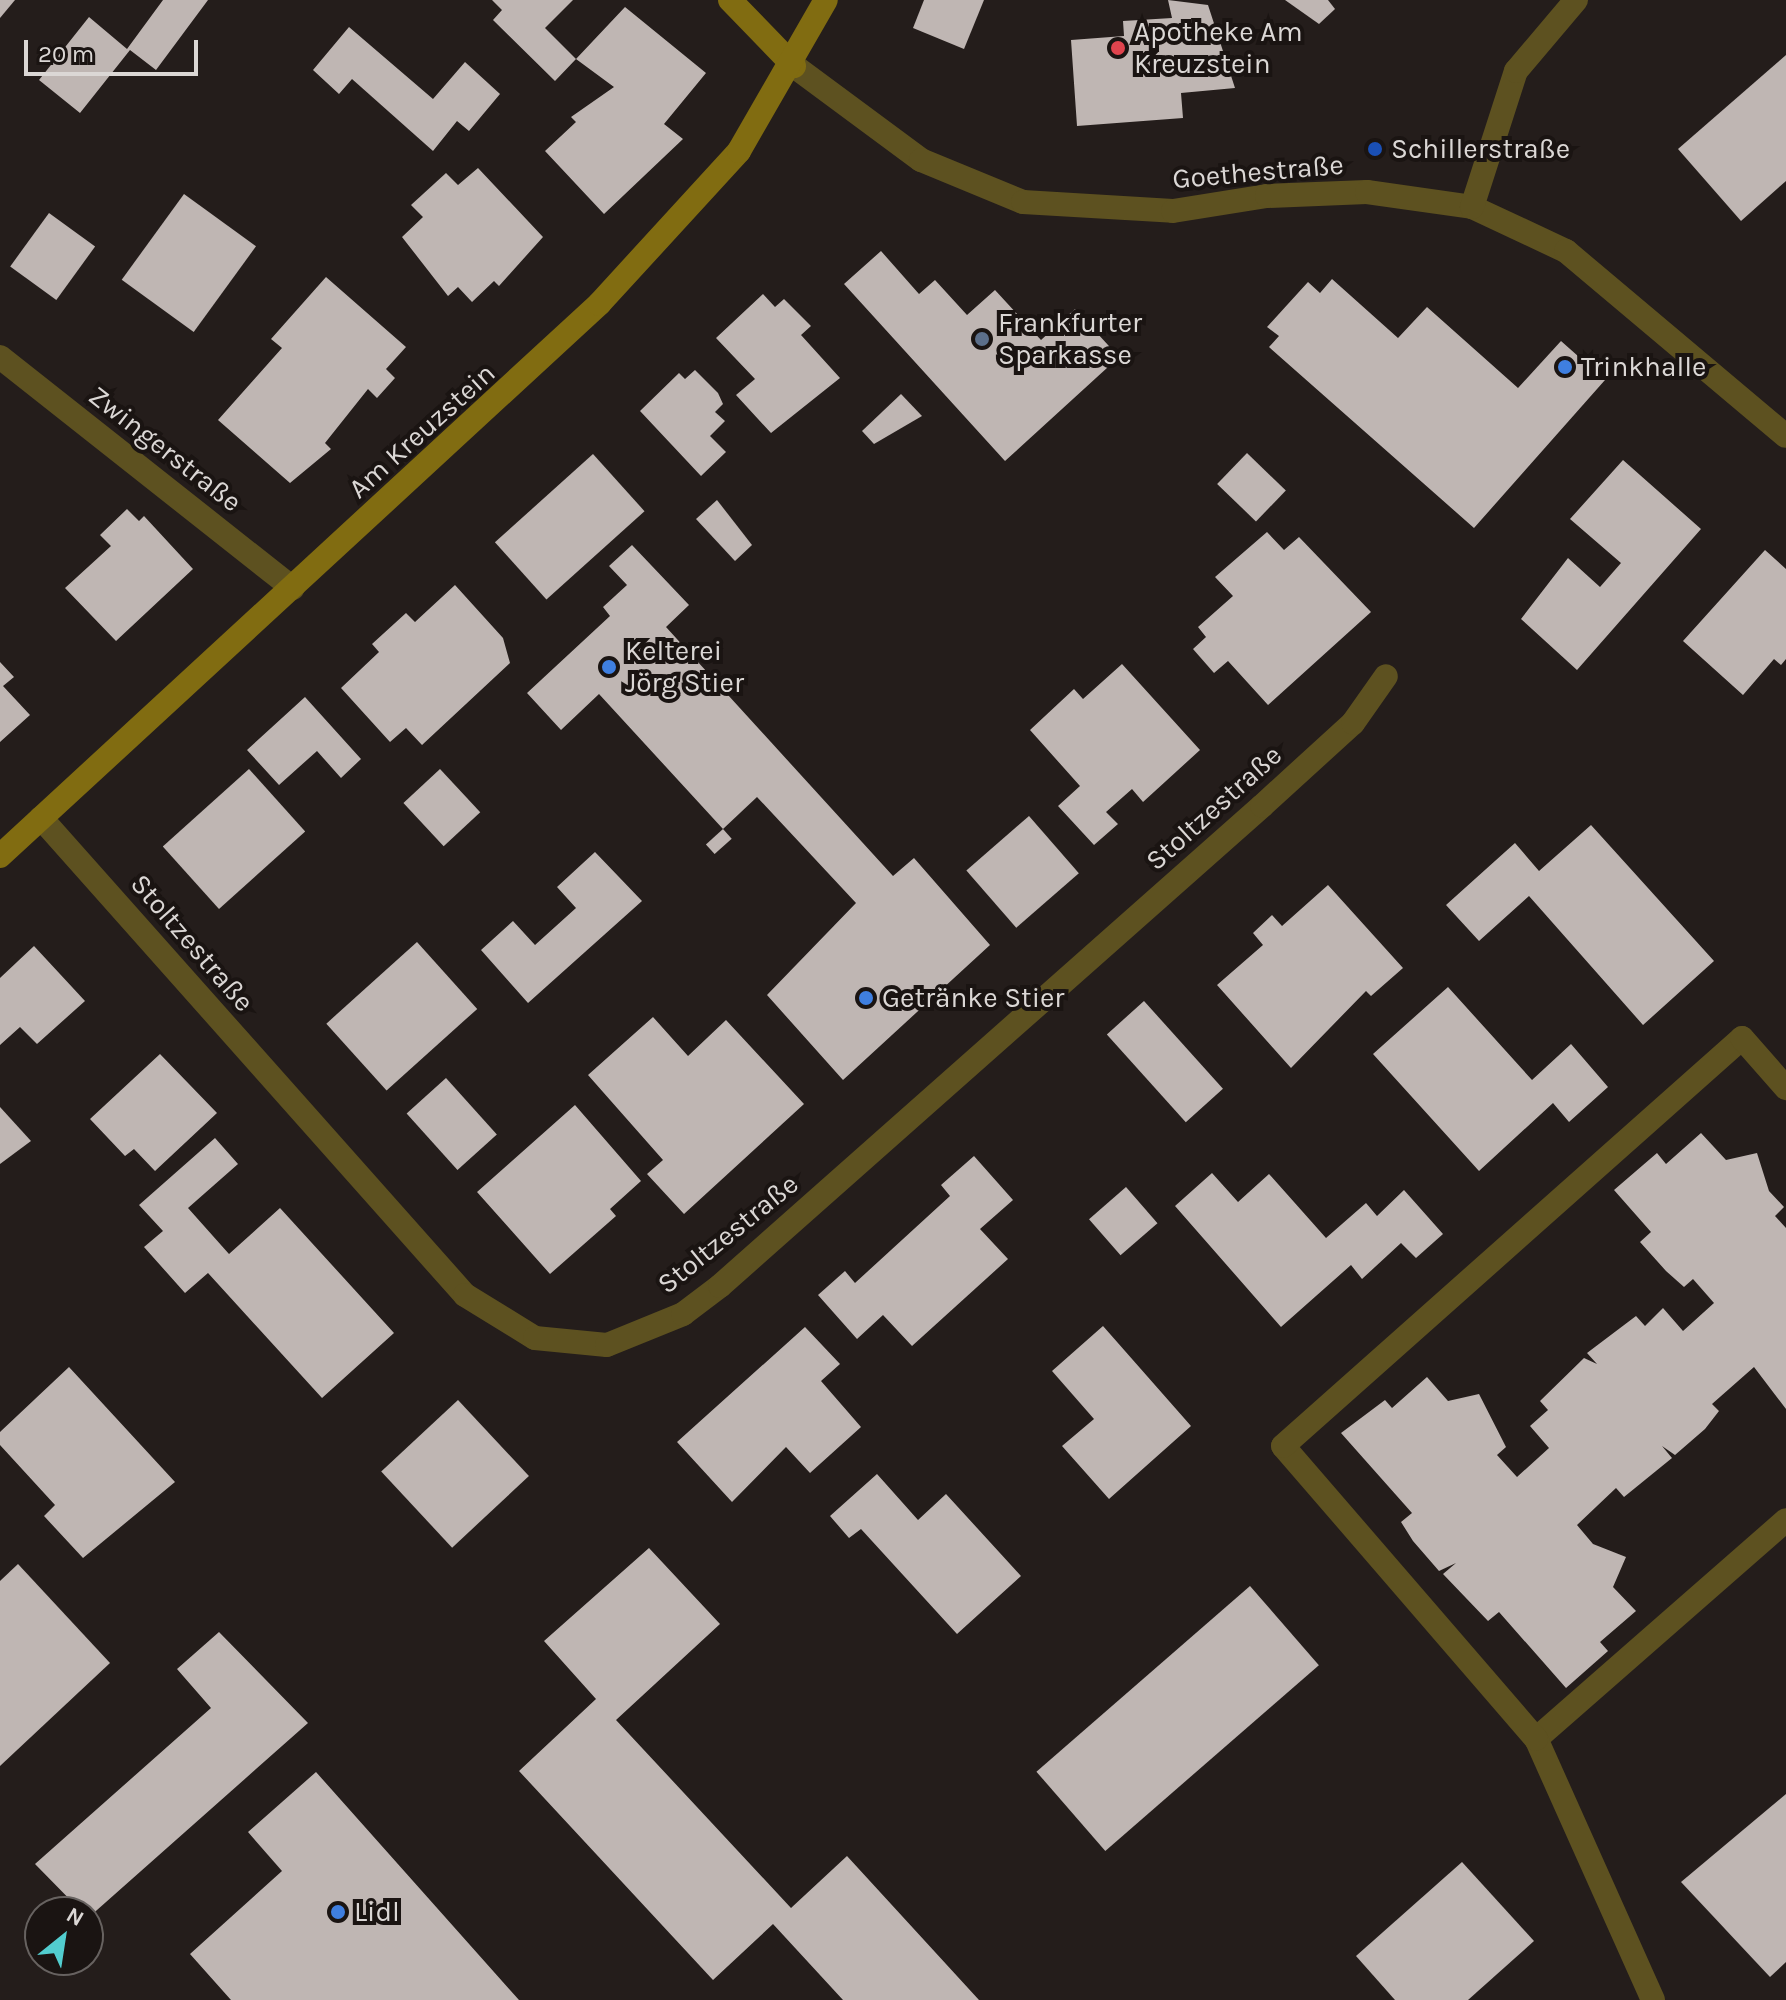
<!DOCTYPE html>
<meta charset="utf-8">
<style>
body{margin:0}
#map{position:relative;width:1786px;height:2000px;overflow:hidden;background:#241d1b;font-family:Karla,sans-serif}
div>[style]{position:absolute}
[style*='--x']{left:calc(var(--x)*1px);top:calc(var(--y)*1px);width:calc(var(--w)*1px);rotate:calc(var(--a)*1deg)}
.building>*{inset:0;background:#bfb6b3;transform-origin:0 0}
.lane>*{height:24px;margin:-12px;padding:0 12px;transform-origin:12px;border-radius:12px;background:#5d5120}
.street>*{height:24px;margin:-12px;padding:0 12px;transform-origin:12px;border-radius:12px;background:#5d5120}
.secondary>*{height:24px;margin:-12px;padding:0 12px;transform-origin:12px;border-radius:12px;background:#816c11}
.dots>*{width:22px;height:22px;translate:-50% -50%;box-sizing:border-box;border:4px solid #1a1412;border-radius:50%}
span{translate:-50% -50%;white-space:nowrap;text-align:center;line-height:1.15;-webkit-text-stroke:8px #1a1412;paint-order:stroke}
.poi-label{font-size:28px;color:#dbd7d5}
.left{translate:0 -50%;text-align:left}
.street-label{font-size:28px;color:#dbd7d5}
.north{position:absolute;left:24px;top:1896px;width:80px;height:80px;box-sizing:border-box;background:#1a1412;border:2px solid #676260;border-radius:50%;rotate:30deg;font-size:22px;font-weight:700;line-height:32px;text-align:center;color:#dbd7d5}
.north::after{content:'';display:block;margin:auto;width:28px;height:36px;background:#52cdcf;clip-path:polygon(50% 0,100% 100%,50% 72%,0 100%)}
.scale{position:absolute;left:24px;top:40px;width:174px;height:36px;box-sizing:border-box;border:4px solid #dbd7d5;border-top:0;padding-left:10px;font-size:24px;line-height:28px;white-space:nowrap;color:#dbd7d5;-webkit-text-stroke:6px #1a1412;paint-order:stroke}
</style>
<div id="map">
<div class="building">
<div style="clip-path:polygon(0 0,15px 0,0 18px)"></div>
<div style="clip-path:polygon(163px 0,208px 0,156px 70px,130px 50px,80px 113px,39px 80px,89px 17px,127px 49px)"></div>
<div style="clip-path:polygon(492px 0,573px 0,545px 28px,576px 59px,625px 7px,706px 73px,664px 124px,683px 139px,604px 214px,545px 151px,576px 122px,571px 117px,614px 87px,576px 59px,555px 81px,493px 20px,502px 10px)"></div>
<div style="clip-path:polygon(924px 0,984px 0,964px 49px,913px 28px)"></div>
<div style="clip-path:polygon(1168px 0,1208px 5px,1235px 88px,1181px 93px,1183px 118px,1077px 126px,1071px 40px,1124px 36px,1123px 21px,1172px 18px)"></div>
<div style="clip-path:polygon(1285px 0,1328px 0,1335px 9px,1319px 24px)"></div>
<div style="clip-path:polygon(349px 27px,433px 99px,465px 62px,500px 94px,469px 131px,457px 121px,433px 151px,352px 79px,339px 94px,313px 70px)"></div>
<div style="clip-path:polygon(1786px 55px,1786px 181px,1741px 221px,1678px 149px)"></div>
<div style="clip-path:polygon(478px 168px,543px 237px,499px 286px,494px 281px,472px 302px,458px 287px,448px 296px,402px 237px,423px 217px,411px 205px,446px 173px,458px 185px)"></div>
<div style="left:184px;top:194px;width:89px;height:106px;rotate:36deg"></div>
<div style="left:49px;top:213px;width:57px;height:66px;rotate:36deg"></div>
<div style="clip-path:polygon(881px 251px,919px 294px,935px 280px,967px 315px,995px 290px,1041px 340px,1075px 309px,1119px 357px,1005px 461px,844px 284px)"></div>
<div style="clip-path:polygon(326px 277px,406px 347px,386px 369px,395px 378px,377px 398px,368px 389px,325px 443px,331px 449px,290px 483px,218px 420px,282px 348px,271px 339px)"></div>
<div style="clip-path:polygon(1332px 279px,1398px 338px,1427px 307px,1518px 388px,1561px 341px,1605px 380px,1474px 528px,1269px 347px,1279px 336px,1267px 327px,1308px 282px,1320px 293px)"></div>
<div style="clip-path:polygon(763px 294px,775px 307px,784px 299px,811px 326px,801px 335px,840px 378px,771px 433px,736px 395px,755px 379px,716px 338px)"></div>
<div style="clip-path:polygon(695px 370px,718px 393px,723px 404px,715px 412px,725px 421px,710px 436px,726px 452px,701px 476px,640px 411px,679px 373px,685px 379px)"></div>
<div style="clip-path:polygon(901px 394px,922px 416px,874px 444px,862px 431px)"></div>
<div style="left:1247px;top:453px;width:54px;height:43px;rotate:44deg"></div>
<div style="left:593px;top:454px;width:77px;height:132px;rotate:48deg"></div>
<div style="clip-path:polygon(1623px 460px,1701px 529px,1577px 670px,1521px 619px,1568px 558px,1600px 587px,1621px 563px,1570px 519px)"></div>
<div style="clip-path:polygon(717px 500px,752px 545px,735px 561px,696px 519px)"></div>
<div style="clip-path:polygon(127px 509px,139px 521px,144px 516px,193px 569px,116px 641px,65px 588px,111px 546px,100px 535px)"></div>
<div style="clip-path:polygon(1267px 532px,1284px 550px,1299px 537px,1371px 612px,1268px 705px,1228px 661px,1214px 673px,1193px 649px,1206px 637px,1198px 627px,1233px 596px,1215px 577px)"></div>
<div style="clip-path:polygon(632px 545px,689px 605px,666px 627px,893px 876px,914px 858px,990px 945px,843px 1080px,767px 995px,856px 903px,757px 797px,723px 829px,599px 694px,561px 730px,527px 693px,610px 616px,603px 607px,627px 585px,609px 566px)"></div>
<div style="clip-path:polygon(1765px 550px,1786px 569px,1786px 659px,1781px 665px,1774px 659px,1743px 695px,1683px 641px)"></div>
<div style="clip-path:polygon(455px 585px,503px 638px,510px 663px,422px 745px,406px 728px,390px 742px,341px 688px,379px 652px,372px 644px,406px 613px,415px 622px)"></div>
<div style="clip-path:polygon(0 662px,14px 677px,3px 686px,30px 715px,0 742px)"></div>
<div style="clip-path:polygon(1122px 664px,1200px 750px,1143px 802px,1132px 789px,1106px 812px,1118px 824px,1094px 845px,1058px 806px,1080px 786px,1030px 730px,1074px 689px,1083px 699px)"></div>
<div style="clip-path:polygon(305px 697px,361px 759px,341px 778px,317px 751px,279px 785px,247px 750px)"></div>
<div style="left:249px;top:769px;width:84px;height:116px;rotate:48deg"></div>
<div style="left:440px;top:769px;width:59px;height:50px;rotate:47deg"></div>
<div style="left:1029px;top:816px;width:76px;height:83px;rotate:49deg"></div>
<div style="clip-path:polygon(1591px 825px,1714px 961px,1643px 1025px,1529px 896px,1479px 941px,1446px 905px,1515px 843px,1539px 871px)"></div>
<div style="left:723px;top:829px;width:13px;height:23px;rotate:48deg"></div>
<div style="clip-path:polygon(595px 852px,642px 901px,528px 1003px,481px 950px,513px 921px,535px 945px,576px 908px,557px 887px)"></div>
<div style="clip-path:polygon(1328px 885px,1403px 968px,1371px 996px,1366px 991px,1291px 1068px,1217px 985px,1263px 945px,1253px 933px,1272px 915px,1282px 926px)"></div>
<div style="left:417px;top:942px;width:90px;height:122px;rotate:48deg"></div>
<div style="clip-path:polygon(34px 946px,85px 1001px,37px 1044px,20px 1027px,0 1045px,0 978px)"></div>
<div style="clip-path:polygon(1448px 987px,1532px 1080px,1571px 1044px,1608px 1087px,1569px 1122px,1553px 1103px,1479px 1171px,1373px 1054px)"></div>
<div style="left:1144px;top:1001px;width:118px;height:50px;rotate:48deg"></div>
<div style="clip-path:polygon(653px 1017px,688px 1056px,726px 1020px,804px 1104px,684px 1214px,647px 1174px,663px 1160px,588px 1075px)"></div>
<div style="clip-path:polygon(160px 1054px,217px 1113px,155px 1171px,134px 1149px,125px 1156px,90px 1119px)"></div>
<div style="left:446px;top:1078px;width:76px;height:53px;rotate:48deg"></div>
<div style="clip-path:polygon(575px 1105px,641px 1181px,610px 1209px,616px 1216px,550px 1274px,477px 1192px)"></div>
<div style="clip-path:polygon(0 1107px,31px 1141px,0 1164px)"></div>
<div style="clip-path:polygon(1701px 1133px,1726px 1160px,1757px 1153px,1769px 1191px,1784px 1207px,1775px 1216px,1786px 1228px,1786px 1409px,1754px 1367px,1712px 1404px,1719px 1411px,1705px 1429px,1675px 1455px,1662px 1446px,1672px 1458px,1624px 1497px,1616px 1488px,1577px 1525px,1593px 1544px,1626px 1557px,1613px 1587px,1636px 1611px,1600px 1642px,1608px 1651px,1566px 1688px,1499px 1612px,1488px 1621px,1443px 1574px,1456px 1563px,1439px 1571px,1413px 1541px,1401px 1522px,1412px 1513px,1341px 1433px,1385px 1400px,1392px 1408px,1427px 1377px,1448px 1401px,1479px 1394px,1506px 1447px,1497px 1455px,1517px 1477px,1549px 1448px,1530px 1426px,1548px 1410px,1540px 1401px,1584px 1358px,1597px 1364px,1587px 1353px,1636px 1316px,1645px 1326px,1663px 1308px,1683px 1331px,1714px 1303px,1693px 1279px,1684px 1287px,1666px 1271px,1640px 1242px,1651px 1232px,1614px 1190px,1657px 1153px,1666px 1164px)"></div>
<div style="clip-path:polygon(215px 1138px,238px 1164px,188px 1208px,229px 1254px,280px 1208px,394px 1333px,322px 1398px,208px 1273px,185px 1293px,144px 1247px,163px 1231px,139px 1205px)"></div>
<div style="clip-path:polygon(974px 1156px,1013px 1200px,980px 1229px,1008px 1259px,912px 1346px,883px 1315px,857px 1339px,818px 1295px,845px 1271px,855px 1283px,950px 1196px,941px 1185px)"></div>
<div style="clip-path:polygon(1212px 1173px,1238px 1202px,1269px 1174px,1326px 1238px,1366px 1203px,1377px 1216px,1404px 1190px,1443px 1234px,1416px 1258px,1401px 1243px,1362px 1279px,1351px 1265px,1281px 1327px,1175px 1206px)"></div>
<div style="left:1126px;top:1187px;width:48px;height:49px;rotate:49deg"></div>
<div style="clip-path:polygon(1103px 1326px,1191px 1426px,1109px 1499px,1062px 1446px,1094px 1419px,1052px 1371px)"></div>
<div style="clip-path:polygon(805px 1327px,840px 1364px,821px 1381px,861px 1427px,810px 1473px,786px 1447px,732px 1502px,677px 1442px)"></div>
<div style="clip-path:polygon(69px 1367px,175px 1482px,83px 1558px,44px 1516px,55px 1505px,0 1445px,0 1432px)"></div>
<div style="left:458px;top:1400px;width:104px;height:105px;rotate:47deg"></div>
<div style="clip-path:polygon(877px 1474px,918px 1520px,946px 1494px,1021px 1576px,957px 1634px,861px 1529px,849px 1538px,830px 1516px)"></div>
<div style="clip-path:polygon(649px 1548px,720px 1624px,616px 1720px,791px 1908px,847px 1856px,979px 2000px,843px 2000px,773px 1924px,713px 1980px,519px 1771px,596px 1699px,544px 1641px)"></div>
<div style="clip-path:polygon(18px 1564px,110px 1663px,0 1766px,0 1581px)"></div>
<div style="left:1250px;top:1586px;width:105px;height:283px;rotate:49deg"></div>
<div style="clip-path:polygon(219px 1632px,308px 1723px,88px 1918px,35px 1864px,211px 1708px,177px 1669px)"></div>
<div style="clip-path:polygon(316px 1772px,519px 2000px,231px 2000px,190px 1954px,282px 1871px,248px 1832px)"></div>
<div style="clip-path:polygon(1786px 1794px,1786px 1962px,1770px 1977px,1681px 1882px)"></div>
<div style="clip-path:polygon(1462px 1862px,1534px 1941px,1468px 2000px,1395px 2000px,1356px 1956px)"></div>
</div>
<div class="lane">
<div style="--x:1536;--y:1739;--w:332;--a:-41.2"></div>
<div style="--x:1653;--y:2000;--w:286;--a:-114.1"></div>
<div style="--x:1536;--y:1739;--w:387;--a:-130.8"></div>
<div style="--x:1283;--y:1446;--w:614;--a:-41.63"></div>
<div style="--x:1742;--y:1038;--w:67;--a:48.7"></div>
</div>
<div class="street">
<div style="--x:794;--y:66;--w:158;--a:36.5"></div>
<div style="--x:921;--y:160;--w:110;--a:22.4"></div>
<div style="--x:1023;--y:202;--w:150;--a:3.4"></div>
<div style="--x:1173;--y:211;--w:95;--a:-9.1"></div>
<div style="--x:1267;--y:196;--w:100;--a:-2.3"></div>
<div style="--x:1367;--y:192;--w:106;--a:8.1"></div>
<div style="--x:1472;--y:207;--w:104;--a:25.1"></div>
<div style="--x:1566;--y:251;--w:287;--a:40.1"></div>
<div style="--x:1472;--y:207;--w:143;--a:-72.1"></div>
<div style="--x:1516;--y:71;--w:93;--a:-49.8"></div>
<div style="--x:0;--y:357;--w:373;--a:38.3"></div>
<div style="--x:41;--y:818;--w:638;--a:48.37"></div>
<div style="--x:465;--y:1295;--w:82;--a:31.6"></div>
<div style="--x:535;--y:1338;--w:72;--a:5.6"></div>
<div style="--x:607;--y:1345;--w:82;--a:-22.2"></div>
<div style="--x:683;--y:1314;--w:46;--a:-37.1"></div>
<div style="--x:720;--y:1286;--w:724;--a:-41.53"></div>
<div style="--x:1262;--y:806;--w:123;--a:-42.4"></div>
<div style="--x:1353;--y:723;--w:57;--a:-54.9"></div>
</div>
<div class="secondary">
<div style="--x:730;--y:0;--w:92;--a:45.9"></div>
<div style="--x:0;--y:856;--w:815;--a:-42.66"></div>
<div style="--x:599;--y:304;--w:207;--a:-47.5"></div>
<div style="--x:739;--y:151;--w:174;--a:-60.1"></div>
</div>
<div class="dots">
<div style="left:1118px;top:48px;background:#e0444e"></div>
<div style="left:1375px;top:149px;background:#1a4fb4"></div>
<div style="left:982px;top:339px;background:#5c6f8a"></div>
<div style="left:1565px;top:367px;background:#3f7fe0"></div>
<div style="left:609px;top:667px;background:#3f7fe0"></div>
<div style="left:866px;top:998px;background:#3f7fe0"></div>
<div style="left:338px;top:1912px;background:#3f7fe0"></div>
</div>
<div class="poi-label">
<span class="left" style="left:1134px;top:48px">Apotheke Am<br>Kreuzstein</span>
<span class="left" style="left:1391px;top:149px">Schillerstraße</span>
<span class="left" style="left:998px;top:339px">Frankfurter<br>Sparkasse</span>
<span class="left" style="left:1581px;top:367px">Trinkhalle</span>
<span class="left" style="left:625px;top:667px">Kelterei<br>Jörg Stier</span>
<span class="left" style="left:882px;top:998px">Getränke Stier</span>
<span class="left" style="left:354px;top:1912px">Lidl</span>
</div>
<div class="street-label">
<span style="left:1258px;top:172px;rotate:-5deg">Goethestraße</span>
<span style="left:422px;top:431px;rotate:-42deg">Am Kreuzstein</span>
<span style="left:165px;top:449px;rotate:38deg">Zwingerstraße</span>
<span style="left:1214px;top:808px;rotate:-42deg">Stoltzestraße</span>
<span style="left:192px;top:943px;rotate:49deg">Stoltzestraße</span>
<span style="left:728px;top:1234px;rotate:-39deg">Stoltzestraße</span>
</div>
<div class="north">N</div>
<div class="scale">20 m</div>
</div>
